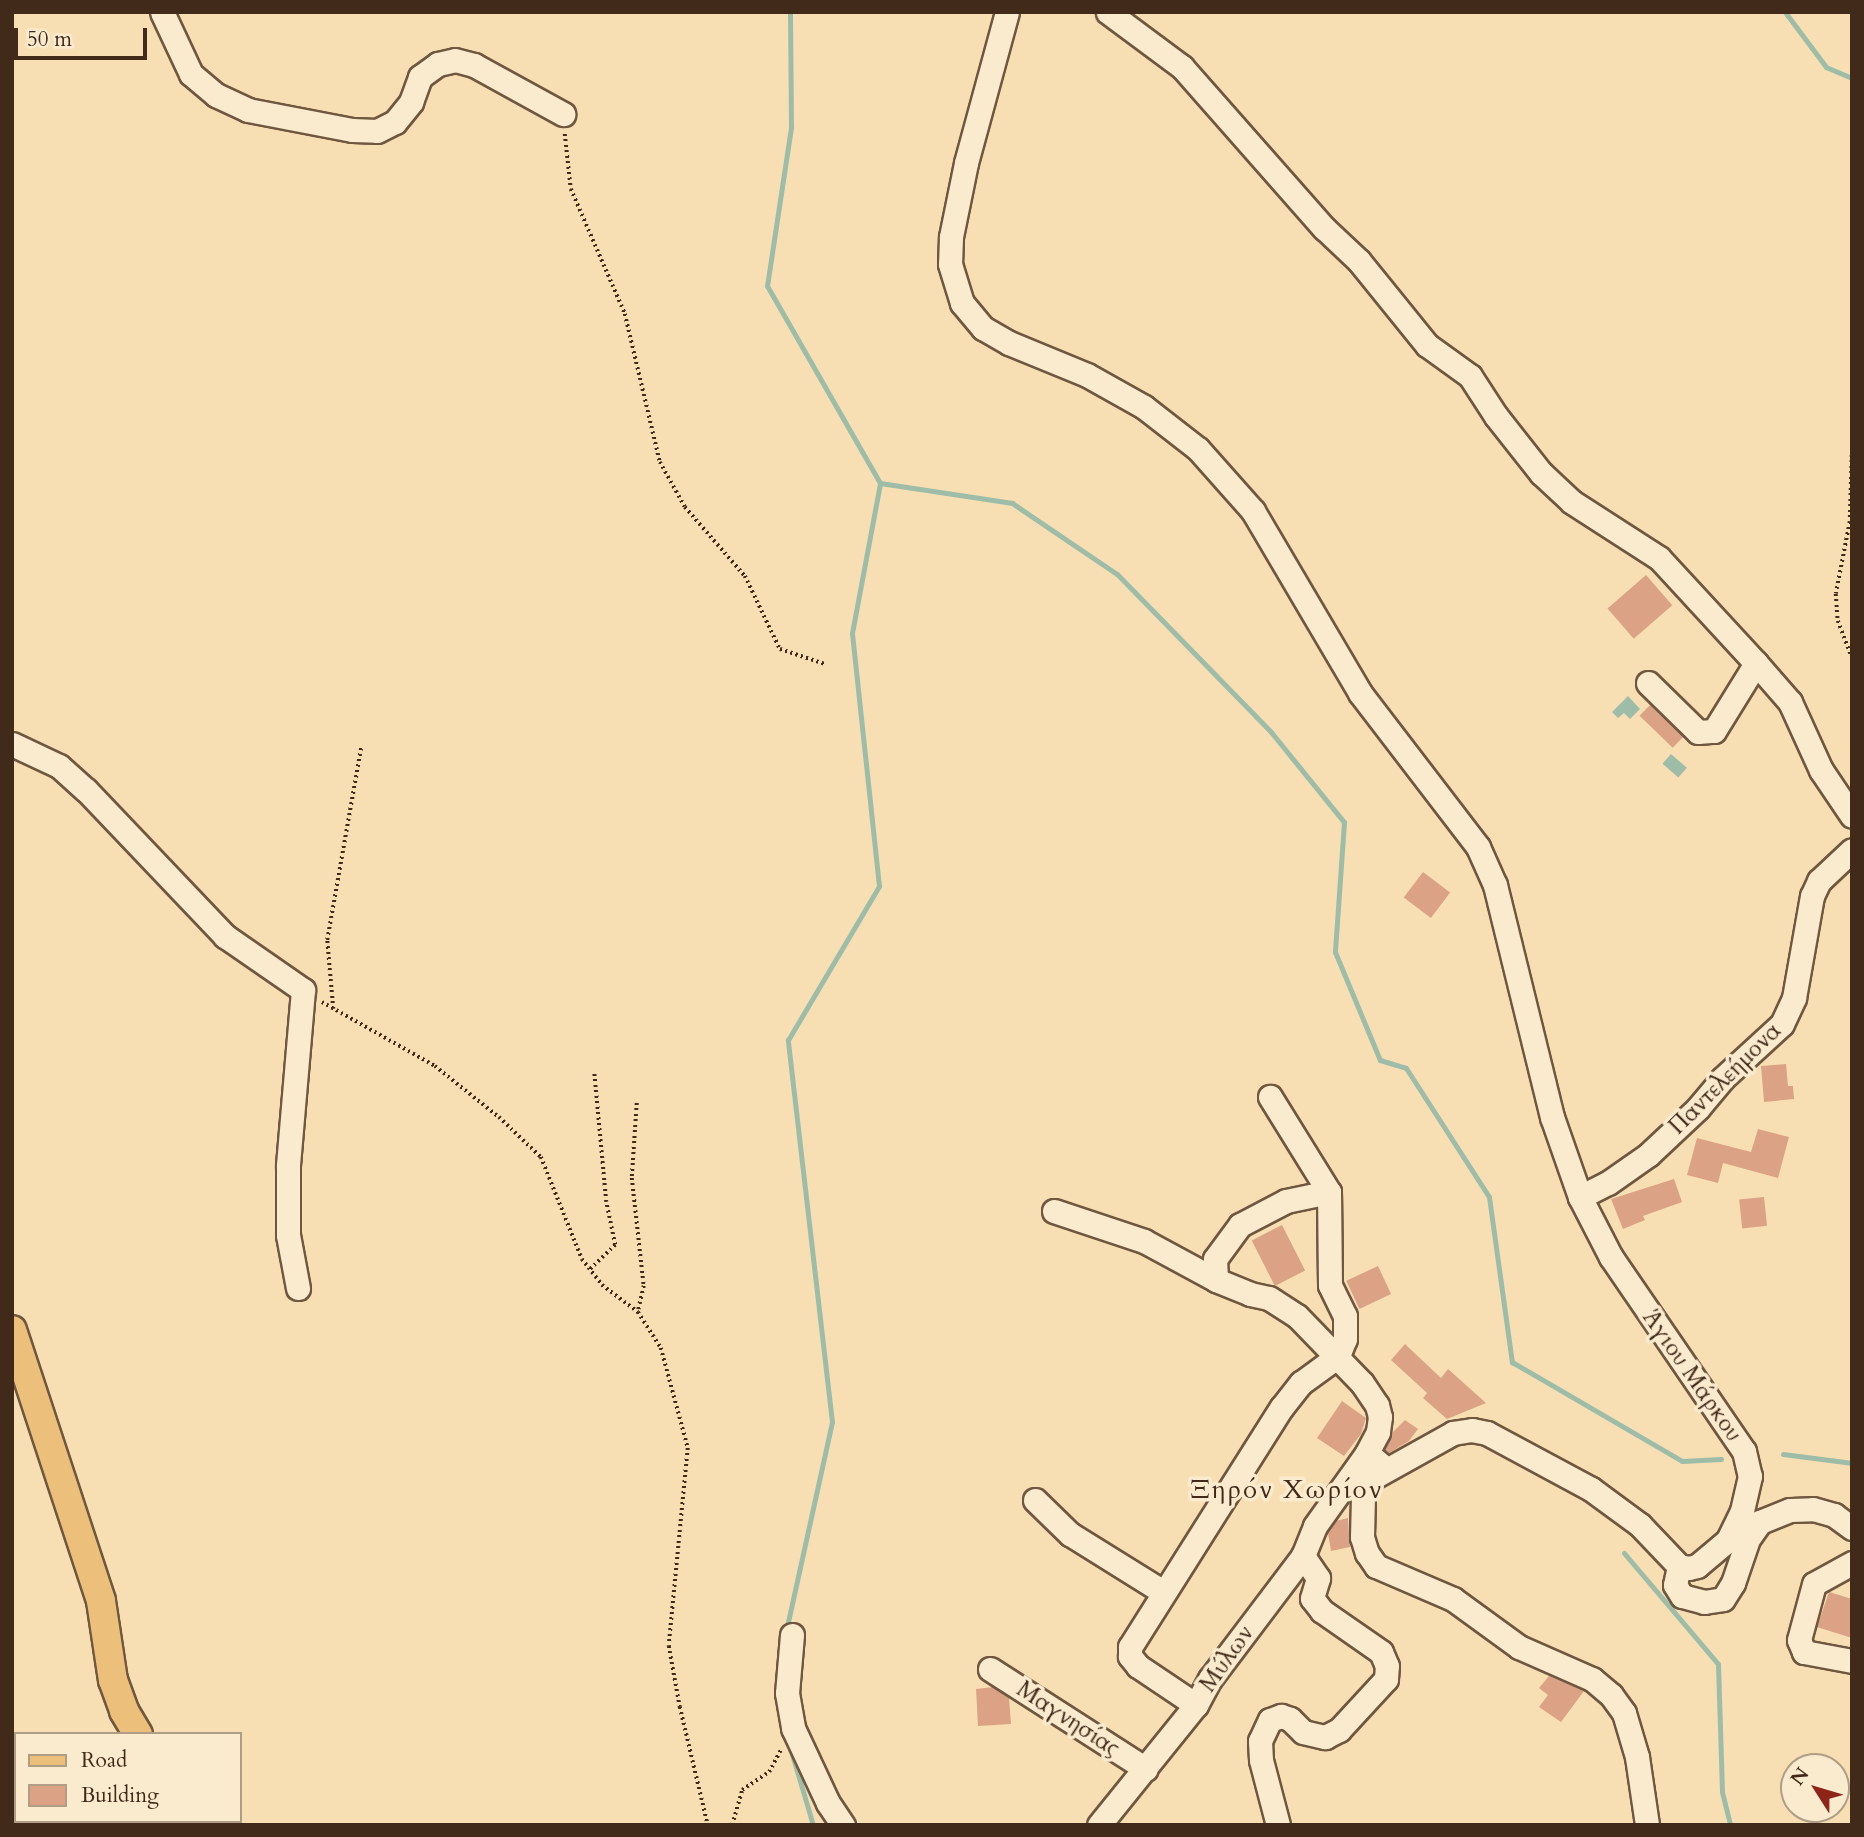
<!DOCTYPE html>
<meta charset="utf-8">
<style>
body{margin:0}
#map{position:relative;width:1864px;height:1837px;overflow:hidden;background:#f8dfb3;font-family:Cardo,serif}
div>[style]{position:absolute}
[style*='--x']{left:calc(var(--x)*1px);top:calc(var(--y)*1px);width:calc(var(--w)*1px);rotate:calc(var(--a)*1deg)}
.water>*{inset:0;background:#9ebda9;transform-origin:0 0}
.stream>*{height:5px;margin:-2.5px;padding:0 2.5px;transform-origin:2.5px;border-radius:2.5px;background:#9ebda9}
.building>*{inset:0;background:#dca286;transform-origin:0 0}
.path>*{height:3.5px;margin-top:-1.75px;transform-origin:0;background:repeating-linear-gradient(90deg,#412a1a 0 2px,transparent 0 5.5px)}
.roads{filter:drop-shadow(2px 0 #6f5740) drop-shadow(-2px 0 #6f5740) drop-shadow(0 2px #6f5740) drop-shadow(0 -2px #6f5740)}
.minor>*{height:23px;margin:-11.5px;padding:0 11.5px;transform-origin:11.5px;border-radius:11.5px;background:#faeace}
.major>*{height:28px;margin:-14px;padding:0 14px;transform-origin:14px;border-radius:14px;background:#ecc07a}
span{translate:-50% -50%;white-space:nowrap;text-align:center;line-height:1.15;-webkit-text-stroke:7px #faeace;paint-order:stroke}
.street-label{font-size:23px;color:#412a1a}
.quarter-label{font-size:26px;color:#412a1a;letter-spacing:2px}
.frame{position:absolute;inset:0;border:14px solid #412a1a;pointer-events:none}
.legend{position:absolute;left:14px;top:1732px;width:228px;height:91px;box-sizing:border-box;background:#faeace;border:2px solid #b09d86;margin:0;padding:9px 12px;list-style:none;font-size:21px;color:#412a1a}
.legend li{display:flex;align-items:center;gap:14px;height:35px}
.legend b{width:35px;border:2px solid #b09d86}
.north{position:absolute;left:1780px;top:1753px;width:70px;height:70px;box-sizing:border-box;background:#faeace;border:2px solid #b09d86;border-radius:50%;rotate:307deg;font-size:19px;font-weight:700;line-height:28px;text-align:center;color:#412a1a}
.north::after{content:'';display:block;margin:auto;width:24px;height:32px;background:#8f2418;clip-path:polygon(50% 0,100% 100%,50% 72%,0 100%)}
.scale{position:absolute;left:14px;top:28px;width:133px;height:32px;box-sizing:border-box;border:4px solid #412a1a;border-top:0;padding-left:9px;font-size:21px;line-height:24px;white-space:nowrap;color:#412a1a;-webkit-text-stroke:5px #faeace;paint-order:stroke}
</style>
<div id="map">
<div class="water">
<div style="clip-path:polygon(1628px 696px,1640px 709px,1630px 719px,1624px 713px,1618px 718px,1612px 712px)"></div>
<div style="left:1671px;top:754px;width:21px;height:13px;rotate:41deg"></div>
</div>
<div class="stream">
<div style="--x:1785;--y:12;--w:69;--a:53.3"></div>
<div style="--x:1826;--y:67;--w:28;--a:23"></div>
<div style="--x:880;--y:483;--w:134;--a:8.6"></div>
<div style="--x:1012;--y:503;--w:127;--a:34.1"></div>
<div style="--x:1117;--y:574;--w:221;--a:45.7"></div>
<div style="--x:1271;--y:732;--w:116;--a:51"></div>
<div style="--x:1344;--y:822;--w:130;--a:94"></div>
<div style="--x:1335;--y:952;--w:117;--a:67.4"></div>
<div style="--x:1380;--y:1060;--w:27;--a:17"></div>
<div style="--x:1406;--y:1068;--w:153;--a:57.2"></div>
<div style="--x:1489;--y:1197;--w:167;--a:82.1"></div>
<div style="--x:1512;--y:1362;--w:197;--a:30.2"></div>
<div style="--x:1682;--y:1461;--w:39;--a:-3"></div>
<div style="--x:1783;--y:1454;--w:70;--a:7.4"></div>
<div style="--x:1624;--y:1553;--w:145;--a:49.7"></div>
<div style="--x:1718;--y:1664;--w:128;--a:88.2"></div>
<div style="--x:1722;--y:1792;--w:34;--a:76"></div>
<div style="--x:786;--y:1631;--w:214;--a:-77.6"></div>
<div style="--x:832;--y:1422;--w:385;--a:-96.6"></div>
<div style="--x:788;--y:1040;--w:179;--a:-59.4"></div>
<div style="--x:879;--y:886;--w:254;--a:-96.1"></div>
<div style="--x:852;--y:633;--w:153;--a:-79.4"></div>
<div style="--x:880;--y:483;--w:227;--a:-119.8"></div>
<div style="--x:767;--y:286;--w:161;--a:-81.4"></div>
<div style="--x:791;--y:127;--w:115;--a:-90.5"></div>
<div style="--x:781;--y:1717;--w:113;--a:73.5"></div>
<div style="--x:12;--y:1778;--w:7;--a:56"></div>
<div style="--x:37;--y:1821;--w:4;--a:63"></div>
</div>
<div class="building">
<div style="left:1646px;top:575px;width:40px;height:51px;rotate:49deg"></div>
<div style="left:1650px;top:705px;width:46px;height:15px;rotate:44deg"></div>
<div style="left:1423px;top:872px;width:34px;height:32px;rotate:37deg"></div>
<div style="clip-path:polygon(1786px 1064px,1788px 1086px,1793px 1086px,1794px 1099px,1764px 1102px,1761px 1066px)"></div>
<div style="clip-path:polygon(1758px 1129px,1789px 1137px,1778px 1178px,1723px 1163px,1718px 1183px,1687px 1175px,1697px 1138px,1751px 1152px)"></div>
<div style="clip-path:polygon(1674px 1179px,1682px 1202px,1643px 1216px,1645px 1220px,1623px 1229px,1611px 1199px)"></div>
<div style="left:1764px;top:1197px;width:29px;height:25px;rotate:84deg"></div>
<div style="left:1282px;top:1225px;width:51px;height:34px;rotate:63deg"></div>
<div style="left:1378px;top:1266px;width:31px;height:35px;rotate:65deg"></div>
<div style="clip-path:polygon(1405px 1344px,1441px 1378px,1448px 1369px,1486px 1403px,1447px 1419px,1423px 1398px,1427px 1393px,1391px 1360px)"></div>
<div style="clip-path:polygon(1342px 1401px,1366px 1418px,1361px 1434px,1344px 1456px,1317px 1438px)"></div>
<div style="clip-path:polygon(1405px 1420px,1418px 1429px,1409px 1441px,1389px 1453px,1385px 1450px,1392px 1433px)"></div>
<div style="clip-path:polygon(1348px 1518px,1350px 1547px,1331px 1551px,1328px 1533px,1336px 1521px)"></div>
<div style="clip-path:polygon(1829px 1592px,1852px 1599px,1852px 1638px,1817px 1627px)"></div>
<div style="clip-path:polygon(1549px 1676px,1584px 1691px,1561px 1722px,1539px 1707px,1548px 1695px,1539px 1688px)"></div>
<div style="clip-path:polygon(993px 1687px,1009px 1698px,1011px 1724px,978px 1726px,976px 1689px)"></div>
</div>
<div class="path">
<div style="--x:565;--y:134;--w:55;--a:83.8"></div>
<div style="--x:571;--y:189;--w:136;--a:66.6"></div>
<div style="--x:625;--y:314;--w:152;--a:76.7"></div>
<div style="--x:660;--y:462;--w:51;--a:60.9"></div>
<div style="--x:685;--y:507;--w:91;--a:49"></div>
<div style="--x:745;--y:576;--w:81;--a:64.4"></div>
<div style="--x:780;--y:649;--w:47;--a:18.4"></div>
<div style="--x:1852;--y:455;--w:67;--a:91.7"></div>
<div style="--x:1850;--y:522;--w:73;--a:101"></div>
<div style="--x:1836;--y:594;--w:27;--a:86"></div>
<div style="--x:1838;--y:621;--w:39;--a:69"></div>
<div style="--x:322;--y:1002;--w:130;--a:29.5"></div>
<div style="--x:435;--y:1066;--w:82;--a:38.6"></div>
<div style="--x:499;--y:1117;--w:58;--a:43.6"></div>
<div style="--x:541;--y:1157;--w:110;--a:68.1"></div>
<div style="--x:582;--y:1259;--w:33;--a:52"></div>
<div style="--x:602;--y:1285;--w:45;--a:36.9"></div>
<div style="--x:638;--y:1312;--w:43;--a:57.4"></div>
<div style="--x:661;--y:1348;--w:104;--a:74.9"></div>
<div style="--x:688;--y:1448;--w:199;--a:95.5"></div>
<div style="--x:669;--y:1646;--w:62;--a:79.8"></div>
<div style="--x:680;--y:1707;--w:121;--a:76.7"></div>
<div style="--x:333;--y:1009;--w:69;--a:-95"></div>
<div style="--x:327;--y:940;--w:195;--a:-80"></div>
<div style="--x:637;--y:1103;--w:75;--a:93.8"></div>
<div style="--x:632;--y:1178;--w:109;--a:83.7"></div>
<div style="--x:644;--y:1286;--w:27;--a:103"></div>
<div style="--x:590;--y:1269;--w:35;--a:-44"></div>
<div style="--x:615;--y:1245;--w:44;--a:-101.8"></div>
<div style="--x:606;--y:1202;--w:131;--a:-95.3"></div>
<div style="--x:732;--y:1825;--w:36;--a:-74"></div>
<div style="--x:742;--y:1790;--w:32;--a:-34"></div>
<div style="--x:769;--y:1772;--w:27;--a:-62"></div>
</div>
<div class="roads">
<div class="minor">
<div style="--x:162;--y:12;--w:68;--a:64.9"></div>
<div style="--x:191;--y:74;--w:33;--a:40"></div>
<div style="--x:216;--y:95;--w:35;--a:25"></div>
<div style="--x:248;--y:110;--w:106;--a:10.9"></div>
<div style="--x:352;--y:130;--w:25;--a:2"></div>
<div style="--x:377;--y:131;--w:20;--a:-27"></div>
<div style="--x:395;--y:122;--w:26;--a:-51"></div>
<div style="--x:411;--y:102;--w:27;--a:-70"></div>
<div style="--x:420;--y:77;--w:22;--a:-36"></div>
<div style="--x:438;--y:64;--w:17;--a:-13"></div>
<div style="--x:455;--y:60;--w:20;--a:15"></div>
<div style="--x:474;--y:65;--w:102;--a:28.8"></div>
<div style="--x:1007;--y:12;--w:156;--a:105.2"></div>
<div style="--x:966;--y:163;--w:76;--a:101.5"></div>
<div style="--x:951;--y:237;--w:27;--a:92"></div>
<div style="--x:950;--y:264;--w:41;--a:72.9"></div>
<div style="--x:962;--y:303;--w:33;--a:50"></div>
<div style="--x:983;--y:328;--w:30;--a:30"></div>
<div style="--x:1009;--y:343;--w:84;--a:22.3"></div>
<div style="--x:1087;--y:375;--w:65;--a:29.3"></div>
<div style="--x:1144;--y:407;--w:68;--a:37.9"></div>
<div style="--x:1198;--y:449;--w:83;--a:48.4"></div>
<div style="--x:1253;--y:511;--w:211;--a:59.5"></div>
<div style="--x:1360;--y:693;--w:194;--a:52.5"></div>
<div style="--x:1478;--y:847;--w:42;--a:65.9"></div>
<div style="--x:1495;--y:885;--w:239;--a:76.2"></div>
<div style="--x:1552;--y:1117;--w:85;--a:70.7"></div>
<div style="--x:1580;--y:1197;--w:68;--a:62.7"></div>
<div style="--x:1611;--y:1257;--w:235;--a:55.6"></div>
<div style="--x:1744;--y:1451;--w:26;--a:77"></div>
<div style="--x:1750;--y:1476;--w:36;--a:103"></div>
<div style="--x:1742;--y:1511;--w:32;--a:116"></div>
<div style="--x:1728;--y:1540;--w:40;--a:140"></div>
<div style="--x:1697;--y:1566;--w:8;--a:166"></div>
<div style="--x:1689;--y:1568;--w:10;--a:-169"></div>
<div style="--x:1679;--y:1566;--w:57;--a:-133.6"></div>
<div style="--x:1640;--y:1525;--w:61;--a:-143.7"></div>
<div style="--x:1591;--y:1489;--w:118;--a:-151.7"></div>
<div style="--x:1487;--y:1433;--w:15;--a:-169"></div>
<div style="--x:1472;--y:1430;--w:19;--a:171"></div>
<div style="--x:1453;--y:1433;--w:93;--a:150.9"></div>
<div style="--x:1372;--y:1478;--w:20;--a:117"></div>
<div style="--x:1363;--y:1496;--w:41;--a:91.4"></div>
<div style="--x:1362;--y:1537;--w:17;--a:73"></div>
<div style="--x:1367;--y:1553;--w:16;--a:55"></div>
<div style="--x:1376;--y:1566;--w:84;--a:23.2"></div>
<div style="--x:1453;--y:1599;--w:82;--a:36"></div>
<div style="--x:1519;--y:1647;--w:80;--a:23.7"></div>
<div style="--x:1592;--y:1679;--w:25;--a:40"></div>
<div style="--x:1611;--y:1695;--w:22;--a:54"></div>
<div style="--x:1624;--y:1713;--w:46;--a:73.5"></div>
<div style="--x:1637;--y:1757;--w:69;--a:81.6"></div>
<div style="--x:1108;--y:12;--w:92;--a:36.6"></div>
<div style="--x:1182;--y:67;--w:215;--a:48.6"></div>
<div style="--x:1324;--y:228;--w:48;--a:43.3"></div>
<div style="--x:1359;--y:261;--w:108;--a:51"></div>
<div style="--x:1427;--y:345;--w:53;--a:35.8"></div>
<div style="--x:1470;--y:376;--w:48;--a:57"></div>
<div style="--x:1496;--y:416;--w:73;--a:51.7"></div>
<div style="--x:1541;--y:473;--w:42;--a:43.1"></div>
<div style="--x:1572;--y:502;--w:103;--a:32.8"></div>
<div style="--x:1659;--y:558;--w:143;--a:47.3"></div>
<div style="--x:1756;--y:663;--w:52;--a:48.9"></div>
<div style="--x:1790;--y:702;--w:75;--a:65.5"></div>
<div style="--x:1821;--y:770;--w:55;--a:56"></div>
<div style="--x:1648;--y:683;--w:70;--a:44.4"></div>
<div style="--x:1698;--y:732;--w:16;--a:-4"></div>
<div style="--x:1714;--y:731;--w:80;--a:-58.3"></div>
<div style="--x:12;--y:744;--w:52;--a:25.1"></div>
<div style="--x:59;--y:766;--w:36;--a:42"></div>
<div style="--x:86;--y:790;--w:202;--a:46.4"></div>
<div style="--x:225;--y:936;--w:95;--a:34.7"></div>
<div style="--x:303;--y:990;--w:177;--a:94.9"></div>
<div style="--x:288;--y:1166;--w:69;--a:90"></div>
<div style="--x:288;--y:1235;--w:54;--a:79.3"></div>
<div style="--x:1329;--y:1192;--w:44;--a:168.2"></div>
<div style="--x:1286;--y:1201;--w:52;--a:152.4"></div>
<div style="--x:1240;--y:1225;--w:42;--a:126.3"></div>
<div style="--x:1215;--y:1259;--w:21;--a:87"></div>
<div style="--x:1216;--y:1280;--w:37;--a:22"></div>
<div style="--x:1250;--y:1294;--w:19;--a:12"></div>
<div style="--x:1269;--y:1298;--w:33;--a:33"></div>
<div style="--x:1297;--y:1316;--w:93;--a:45.9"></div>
<div style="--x:1362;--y:1383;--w:27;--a:56"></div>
<div style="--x:1377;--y:1405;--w:12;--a:76"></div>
<div style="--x:1380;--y:1417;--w:15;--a:98"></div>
<div style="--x:1378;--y:1432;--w:24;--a:118"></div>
<div style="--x:1580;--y:1197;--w:31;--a:-27"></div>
<div style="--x:1608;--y:1183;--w:49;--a:-35"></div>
<div style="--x:1648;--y:1155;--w:69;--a:-43.2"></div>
<div style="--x:1698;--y:1108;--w:38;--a:-50"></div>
<div style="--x:1722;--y:1079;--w:81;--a:-42.5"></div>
<div style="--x:1782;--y:1024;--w:29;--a:-65"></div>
<div style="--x:1794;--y:998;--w:104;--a:-80"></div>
<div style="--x:1812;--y:896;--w:17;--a:-65"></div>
<div style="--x:1819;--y:881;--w:45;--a:-43.2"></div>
<div style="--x:1054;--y:1211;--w:95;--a:18.4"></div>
<div style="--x:1144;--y:1241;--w:82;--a:28.4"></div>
<div style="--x:1035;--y:1500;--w:49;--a:44.2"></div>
<div style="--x:1070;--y:1534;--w:110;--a:31.9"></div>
<div style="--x:1852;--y:1563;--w:43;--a:151.1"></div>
<div style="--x:1814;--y:1584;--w:58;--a:105"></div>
<div style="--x:1799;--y:1640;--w:13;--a:67"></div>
<div style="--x:1804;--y:1652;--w:49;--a:10.6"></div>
<div style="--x:1679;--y:1566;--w:19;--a:102"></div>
<div style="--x:1675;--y:1585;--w:13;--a:58"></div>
<div style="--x:1682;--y:1596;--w:23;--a:15"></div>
<div style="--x:1704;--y:1602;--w:19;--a:-9"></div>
<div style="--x:1723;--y:1599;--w:19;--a:-58"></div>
<div style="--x:1733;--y:1583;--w:46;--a:-71.2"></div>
<div style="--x:1748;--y:1539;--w:21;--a:-55"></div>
<div style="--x:1760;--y:1522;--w:32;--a:-22"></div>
<div style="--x:1790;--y:1510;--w:23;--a:-2"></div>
<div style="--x:1813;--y:1509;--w:22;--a:16"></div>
<div style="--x:1834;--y:1515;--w:22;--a:36"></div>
<div style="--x:792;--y:1635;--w:58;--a:94.9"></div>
<div style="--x:787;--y:1693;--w:36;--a:80"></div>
<div style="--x:793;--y:1728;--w:83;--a:65"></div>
<div style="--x:828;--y:1803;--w:27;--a:56"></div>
<div style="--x:990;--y:1669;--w:185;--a:32.7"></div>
<div style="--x:1196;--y:1705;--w:70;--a:-146.1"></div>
<div style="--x:1138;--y:1666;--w:13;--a:-129"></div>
<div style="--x:1130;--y:1656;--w:9;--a:-90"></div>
<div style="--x:1130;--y:1647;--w:284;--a:-57.7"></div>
<div style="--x:1282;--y:1407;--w:31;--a:-52"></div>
<div style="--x:1301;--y:1383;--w:46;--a:-36.1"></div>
<div style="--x:1338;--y:1356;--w:18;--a:-68"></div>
<div style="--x:1345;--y:1339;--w:23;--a:-90"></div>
<div style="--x:1345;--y:1316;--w:34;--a:-116"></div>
<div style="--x:1330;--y:1285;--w:93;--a:-90.6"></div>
<div style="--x:1329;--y:1192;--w:112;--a:-121.8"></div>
<div style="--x:1099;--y:1825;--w:154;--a:-51.1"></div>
<div style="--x:1196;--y:1705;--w:30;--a:-62"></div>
<div style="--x:1210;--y:1679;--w:154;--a:-52.9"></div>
<div style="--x:1303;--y:1556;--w:32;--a:-68"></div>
<div style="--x:1315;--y:1526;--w:90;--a:-54.5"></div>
<div style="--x:1367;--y:1453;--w:25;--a:40"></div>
<div style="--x:1278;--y:1825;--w:67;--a:-104.7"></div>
<div style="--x:1261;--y:1760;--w:19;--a:-93"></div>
<div style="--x:1260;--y:1741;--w:23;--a:-65"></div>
<div style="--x:1270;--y:1720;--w:12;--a:-20"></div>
<div style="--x:1281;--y:1716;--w:9;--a:18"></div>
<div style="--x:1290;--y:1719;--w:18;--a:45"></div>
<div style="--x:1303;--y:1732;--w:23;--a:13"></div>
<div style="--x:1325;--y:1737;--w:16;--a:-27"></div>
<div style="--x:1339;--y:1730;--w:69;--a:-47.3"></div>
<div style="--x:1386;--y:1679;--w:13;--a:-86"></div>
<div style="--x:1387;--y:1666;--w:15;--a:-113"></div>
<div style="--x:1381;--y:1652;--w:72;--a:-145.2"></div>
<div style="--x:1322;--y:1611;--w:16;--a:-128"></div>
<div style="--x:1312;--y:1598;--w:21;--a:-73"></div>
<div style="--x:1318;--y:1578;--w:27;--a:-124"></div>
</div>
<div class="major">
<div style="--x:12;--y:1330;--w:285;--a:71.8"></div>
<div style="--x:101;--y:1601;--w:80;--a:81.4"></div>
<div style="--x:113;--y:1680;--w:33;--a:70"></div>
<div style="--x:124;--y:1711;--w:27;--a:59"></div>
<div style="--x:197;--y:1821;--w:5;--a:53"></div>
</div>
</div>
<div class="street-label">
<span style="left:1725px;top:1079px;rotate:-45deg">Παντελεήμονα</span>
<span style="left:1692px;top:1376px;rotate:55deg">Άγιου Μάρκου</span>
<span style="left:1227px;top:1659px;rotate:-55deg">Μύλων</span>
<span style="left:1068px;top:1719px;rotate:33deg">Μαγνησίας</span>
</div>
<div class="quarter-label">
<span style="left:1287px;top:1490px">Ξηρόν Χωρίον</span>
</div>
<div class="frame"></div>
<ul class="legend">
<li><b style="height:9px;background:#ecc07a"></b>Road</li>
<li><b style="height:19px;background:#dca286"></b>Building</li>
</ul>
<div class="north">N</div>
<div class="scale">50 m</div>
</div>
